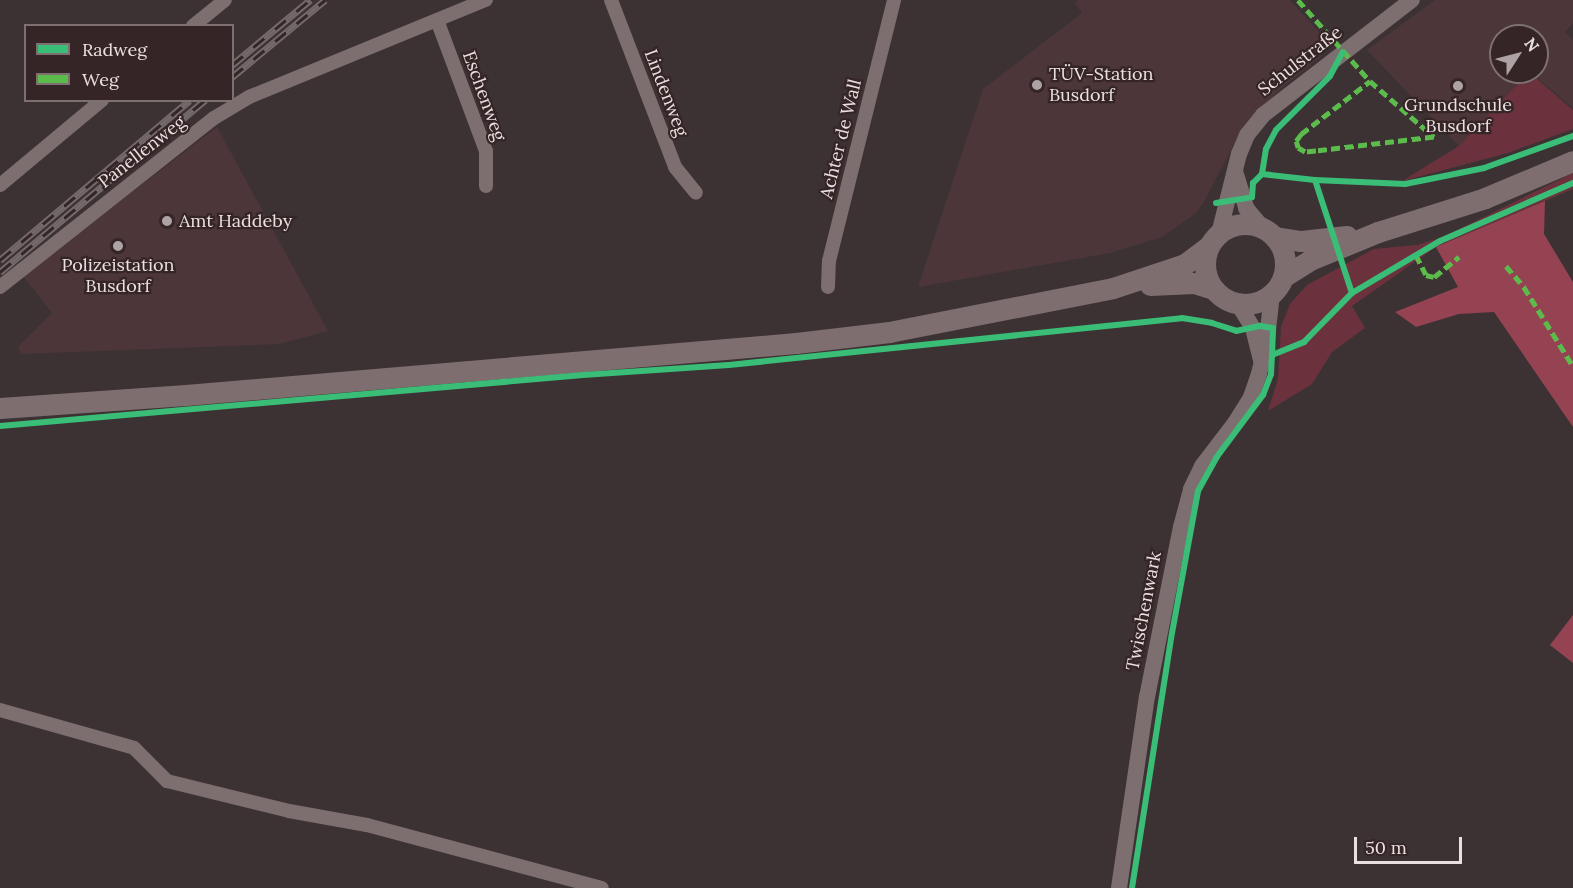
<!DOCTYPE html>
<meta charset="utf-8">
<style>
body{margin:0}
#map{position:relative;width:1573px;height:888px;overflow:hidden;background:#3c3234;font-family:Lora,serif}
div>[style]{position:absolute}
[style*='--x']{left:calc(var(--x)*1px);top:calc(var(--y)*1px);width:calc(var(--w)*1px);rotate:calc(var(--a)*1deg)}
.built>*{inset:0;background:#4c3639}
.green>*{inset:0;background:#6b323d}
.forest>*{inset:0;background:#954353}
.minor>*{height:14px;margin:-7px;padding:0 7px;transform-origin:7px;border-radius:7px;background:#7d6e70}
.tertiary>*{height:16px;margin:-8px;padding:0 8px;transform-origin:8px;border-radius:8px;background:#7d6e70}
.primary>*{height:21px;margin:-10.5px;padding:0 10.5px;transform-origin:10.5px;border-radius:10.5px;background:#7f6e70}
.primary>.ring{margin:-10.5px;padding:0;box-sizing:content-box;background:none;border:21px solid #7f6e70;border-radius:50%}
.rail>*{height:7px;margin-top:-3.5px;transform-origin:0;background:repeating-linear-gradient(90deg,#352527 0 14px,#756a6b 0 28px);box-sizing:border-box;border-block:2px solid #756a6b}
.quiet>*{height:4.5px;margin-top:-2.25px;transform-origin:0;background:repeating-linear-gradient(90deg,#5cbc4b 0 9px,transparent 0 13.5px)}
.cycleway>*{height:6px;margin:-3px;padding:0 3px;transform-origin:3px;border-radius:3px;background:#3abd76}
.dots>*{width:16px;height:16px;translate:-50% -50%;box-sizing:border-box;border:3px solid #352527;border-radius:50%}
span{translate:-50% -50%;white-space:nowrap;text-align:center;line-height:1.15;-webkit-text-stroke:4.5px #352527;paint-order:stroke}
.street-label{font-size:18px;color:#ebe0e1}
.poi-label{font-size:18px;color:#ebe0e1}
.left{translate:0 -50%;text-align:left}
.legend{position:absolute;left:24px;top:24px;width:210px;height:78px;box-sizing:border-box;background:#352527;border:2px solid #7e7071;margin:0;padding:8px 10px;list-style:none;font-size:18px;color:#ebe0e1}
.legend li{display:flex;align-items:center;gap:12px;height:30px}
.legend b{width:30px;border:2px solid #7e7071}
.north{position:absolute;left:1489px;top:24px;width:60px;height:60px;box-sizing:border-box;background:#352527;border:2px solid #7e7071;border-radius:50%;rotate:54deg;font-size:16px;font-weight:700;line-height:24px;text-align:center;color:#ebe0e1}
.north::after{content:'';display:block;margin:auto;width:21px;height:27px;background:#aea3a4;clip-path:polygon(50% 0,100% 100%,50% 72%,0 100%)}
.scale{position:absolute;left:1354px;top:837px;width:108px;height:27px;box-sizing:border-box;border:3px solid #ebe0e1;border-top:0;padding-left:8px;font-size:18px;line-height:21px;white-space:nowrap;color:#ebe0e1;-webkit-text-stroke:4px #352527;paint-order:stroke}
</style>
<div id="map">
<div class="built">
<div style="clip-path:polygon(1078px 0,1290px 0,1318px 31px,1323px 42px,1322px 56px,1282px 87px,1243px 127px,1204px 202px,1196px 213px,1162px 237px,1110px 253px,918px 287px,983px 89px,1082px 13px,1075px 3px)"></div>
<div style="clip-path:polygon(1435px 0,1573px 0,1573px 23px,1565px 32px,1573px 40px,1573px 108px,1530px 72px,1537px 72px,1537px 36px,1501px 36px,1501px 72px,1529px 72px,1459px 146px,1367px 50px)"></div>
<div style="clip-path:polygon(217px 127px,328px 331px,279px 344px,21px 354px,18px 347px,52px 313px,23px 276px)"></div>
</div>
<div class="green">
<div style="clip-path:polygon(1529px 72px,1573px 110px,1573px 129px,1508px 153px,1402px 181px,1459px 146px)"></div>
<div style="clip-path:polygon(1573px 173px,1573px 189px,1436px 247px,1352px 306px,1365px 328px,1332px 352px,1312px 384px,1268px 411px,1278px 379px,1281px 327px,1290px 304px,1307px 285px,1374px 249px,1417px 245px,1443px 237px)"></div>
</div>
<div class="forest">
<div style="clip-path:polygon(1545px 201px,1544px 234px,1573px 282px,1573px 427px,1494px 312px,1459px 314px,1416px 327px,1395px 312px,1458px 287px,1436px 247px)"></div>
<div style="clip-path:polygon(1573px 615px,1573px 663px,1550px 645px)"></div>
</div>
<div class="minor">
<div style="--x:611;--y:0;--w:179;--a:69"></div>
<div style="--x:675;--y:167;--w:33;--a:51"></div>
<div style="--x:437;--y:20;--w:140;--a:69.5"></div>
<div style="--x:486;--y:151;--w:35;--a:90"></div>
<div style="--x:193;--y:26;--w:41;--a:-39.1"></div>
<div style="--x:0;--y:185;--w:133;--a:-39.8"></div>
<div style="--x:0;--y:287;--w:273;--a:-38.3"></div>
<div style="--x:214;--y:118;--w:41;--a:-31"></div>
<div style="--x:249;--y:97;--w:256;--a:-22.3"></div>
<div style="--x:828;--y:287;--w:26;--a:-88"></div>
<div style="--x:829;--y:261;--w:269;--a:-76"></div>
<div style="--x:0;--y:710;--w:139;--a:15.8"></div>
<div style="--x:134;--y:748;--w:47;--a:45"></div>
<div style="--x:167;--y:781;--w:126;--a:13.8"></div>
<div style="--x:289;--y:811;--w:79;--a:10.2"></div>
<div style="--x:367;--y:825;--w:243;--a:15"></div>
</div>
<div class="tertiary">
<div style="--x:1235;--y:171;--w:39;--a:73"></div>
<div style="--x:1246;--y:208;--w:26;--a:50"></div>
<div style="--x:1219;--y:234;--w:82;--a:-76"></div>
<div style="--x:1239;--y:154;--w:21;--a:-67"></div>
<div style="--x:1247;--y:135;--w:26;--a:-51"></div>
<div style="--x:1263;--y:115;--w:188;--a:-37.7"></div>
<div style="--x:1238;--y:304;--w:28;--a:58"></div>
<div style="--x:1253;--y:328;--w:32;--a:76"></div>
<div style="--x:1119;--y:888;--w:193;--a:-81.7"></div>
<div style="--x:1147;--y:697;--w:173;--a:-78.7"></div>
<div style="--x:1181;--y:527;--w:39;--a:-75"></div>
<div style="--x:1191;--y:489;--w:25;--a:-64"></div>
<div style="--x:1202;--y:466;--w:54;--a:-52.5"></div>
<div style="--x:1235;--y:423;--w:31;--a:-58"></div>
<div style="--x:1251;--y:397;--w:24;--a:-71"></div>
<div style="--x:1259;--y:374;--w:36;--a:-77"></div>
<div style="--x:1267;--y:339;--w:45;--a:-83.7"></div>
</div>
<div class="primary">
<div class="ring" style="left:1205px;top:224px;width:59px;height:59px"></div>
<div style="--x:1275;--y:237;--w:26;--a:9"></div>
<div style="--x:1301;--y:241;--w:46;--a:-6.2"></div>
<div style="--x:1283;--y:277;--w:32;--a:-32"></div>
<div style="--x:1310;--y:260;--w:74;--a:-22.4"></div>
<div style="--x:1378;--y:232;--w:112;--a:-17.6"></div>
<div style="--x:1485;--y:198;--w:95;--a:-22.8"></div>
<div style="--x:1150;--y:285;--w:44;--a:-2.6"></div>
<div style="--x:1194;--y:283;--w:21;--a:17"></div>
<div style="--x:0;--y:408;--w:186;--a:-4"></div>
<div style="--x:186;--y:395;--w:612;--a:-4.87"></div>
<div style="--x:796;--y:343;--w:94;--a:-6.7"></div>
<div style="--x:889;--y:332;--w:228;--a:-11.1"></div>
<div style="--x:1113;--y:288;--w:76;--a:-18.4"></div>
<div style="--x:1185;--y:264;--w:30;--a:-37"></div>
</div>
<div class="rail">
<div style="--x:232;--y:65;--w:102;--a:-39.8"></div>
<div style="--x:232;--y:77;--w:121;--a:-39.6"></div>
<div style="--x:0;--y:260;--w:248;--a:-40.1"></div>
<div style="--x:0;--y:272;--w:268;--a:-40"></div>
</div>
<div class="quiet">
<div style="--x:1298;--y:0;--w:108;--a:48.4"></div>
<div style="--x:1370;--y:81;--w:85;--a:41.2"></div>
<div style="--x:1434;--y:137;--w:119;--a:173.2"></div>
<div style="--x:1316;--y:151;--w:11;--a:175"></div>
<div style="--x:1305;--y:152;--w:8;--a:-150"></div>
<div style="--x:1298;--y:148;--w:7;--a:-106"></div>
<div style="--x:1296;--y:141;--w:9;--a:-54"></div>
<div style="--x:1301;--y:134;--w:87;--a:-37.5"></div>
<div style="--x:1416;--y:255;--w:22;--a:63"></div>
<div style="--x:1426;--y:275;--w:8;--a:14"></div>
<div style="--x:1434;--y:277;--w:32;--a:-39"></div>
<div style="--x:1506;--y:266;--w:28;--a:49"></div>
<div style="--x:1524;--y:287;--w:93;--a:58.2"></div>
</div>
<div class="cycleway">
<div style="--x:1262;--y:174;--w:25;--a:-81"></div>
<div style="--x:1266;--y:149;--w:21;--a:-62"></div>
<div style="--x:1276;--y:130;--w:76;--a:-45"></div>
<div style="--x:1330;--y:76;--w:27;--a:-62"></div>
<div style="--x:1315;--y:180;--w:119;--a:71.9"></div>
<div style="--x:1216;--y:203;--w:36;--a:-9"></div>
<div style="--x:1252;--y:197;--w:14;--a:-86"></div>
<div style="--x:1253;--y:183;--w:13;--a:-45"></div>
<div style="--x:1262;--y:174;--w:53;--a:6.5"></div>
<div style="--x:1315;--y:180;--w:90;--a:2.5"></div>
<div style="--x:1405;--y:184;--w:81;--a:-11.4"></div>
<div style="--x:1484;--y:168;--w:95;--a:-19.8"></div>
<div style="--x:0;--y:426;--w:585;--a:-5"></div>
<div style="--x:583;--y:375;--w:146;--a:-3.9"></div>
<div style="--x:729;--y:365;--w:455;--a:-5.9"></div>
<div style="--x:1182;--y:318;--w:30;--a:9"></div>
<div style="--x:1212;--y:323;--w:25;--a:18"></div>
<div style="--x:1236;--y:331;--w:25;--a:-12"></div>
<div style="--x:1260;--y:326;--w:13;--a:9"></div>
<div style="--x:1273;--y:328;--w:27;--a:92"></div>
<div style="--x:1132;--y:888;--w:258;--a:-81.1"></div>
<div style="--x:1172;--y:633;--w:144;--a:-79.6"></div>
<div style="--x:1198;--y:491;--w:38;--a:-61"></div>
<div style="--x:1216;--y:458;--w:79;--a:-53.3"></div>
<div style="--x:1263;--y:395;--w:22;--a:-69"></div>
<div style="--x:1271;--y:374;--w:19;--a:-87"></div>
<div style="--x:1272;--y:355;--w:35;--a:-22"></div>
<div style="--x:1304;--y:342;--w:69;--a:-45.6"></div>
<div style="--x:1352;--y:293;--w:102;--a:-30.6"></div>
<div style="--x:1440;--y:241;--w:145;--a:-23.6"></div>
</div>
<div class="dots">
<div style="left:1037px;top:85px;background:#aea3a4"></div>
<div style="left:1458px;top:86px;background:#aea3a4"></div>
<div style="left:167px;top:221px;background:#aea3a4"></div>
<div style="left:118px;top:246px;background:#aea3a4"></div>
</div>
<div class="street-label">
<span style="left:1300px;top:61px;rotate:-38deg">Schulstraße</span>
<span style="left:666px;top:93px;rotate:69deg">Lindenweg</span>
<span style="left:484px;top:96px;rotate:70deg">Eschenweg</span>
<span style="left:841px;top:139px;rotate:-76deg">Achter de Wall</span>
<span style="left:142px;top:152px;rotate:-38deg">Panellenweg</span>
<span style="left:1144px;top:611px;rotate:-79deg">Twischenwark</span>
</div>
<div class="poi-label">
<span class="left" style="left:1049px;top:85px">TÜV-Station<br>Busdorf</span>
<span style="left:1458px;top:116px">Grundschule<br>Busdorf</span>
<span class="left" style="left:179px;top:221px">Amt Haddeby</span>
<span style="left:118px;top:276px">Polizeistation<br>Busdorf</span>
</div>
<ul class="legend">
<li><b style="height:8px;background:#3abd76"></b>Radweg</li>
<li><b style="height:8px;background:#5cbc4b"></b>Weg</li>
</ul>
<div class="north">N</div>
<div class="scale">50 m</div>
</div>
